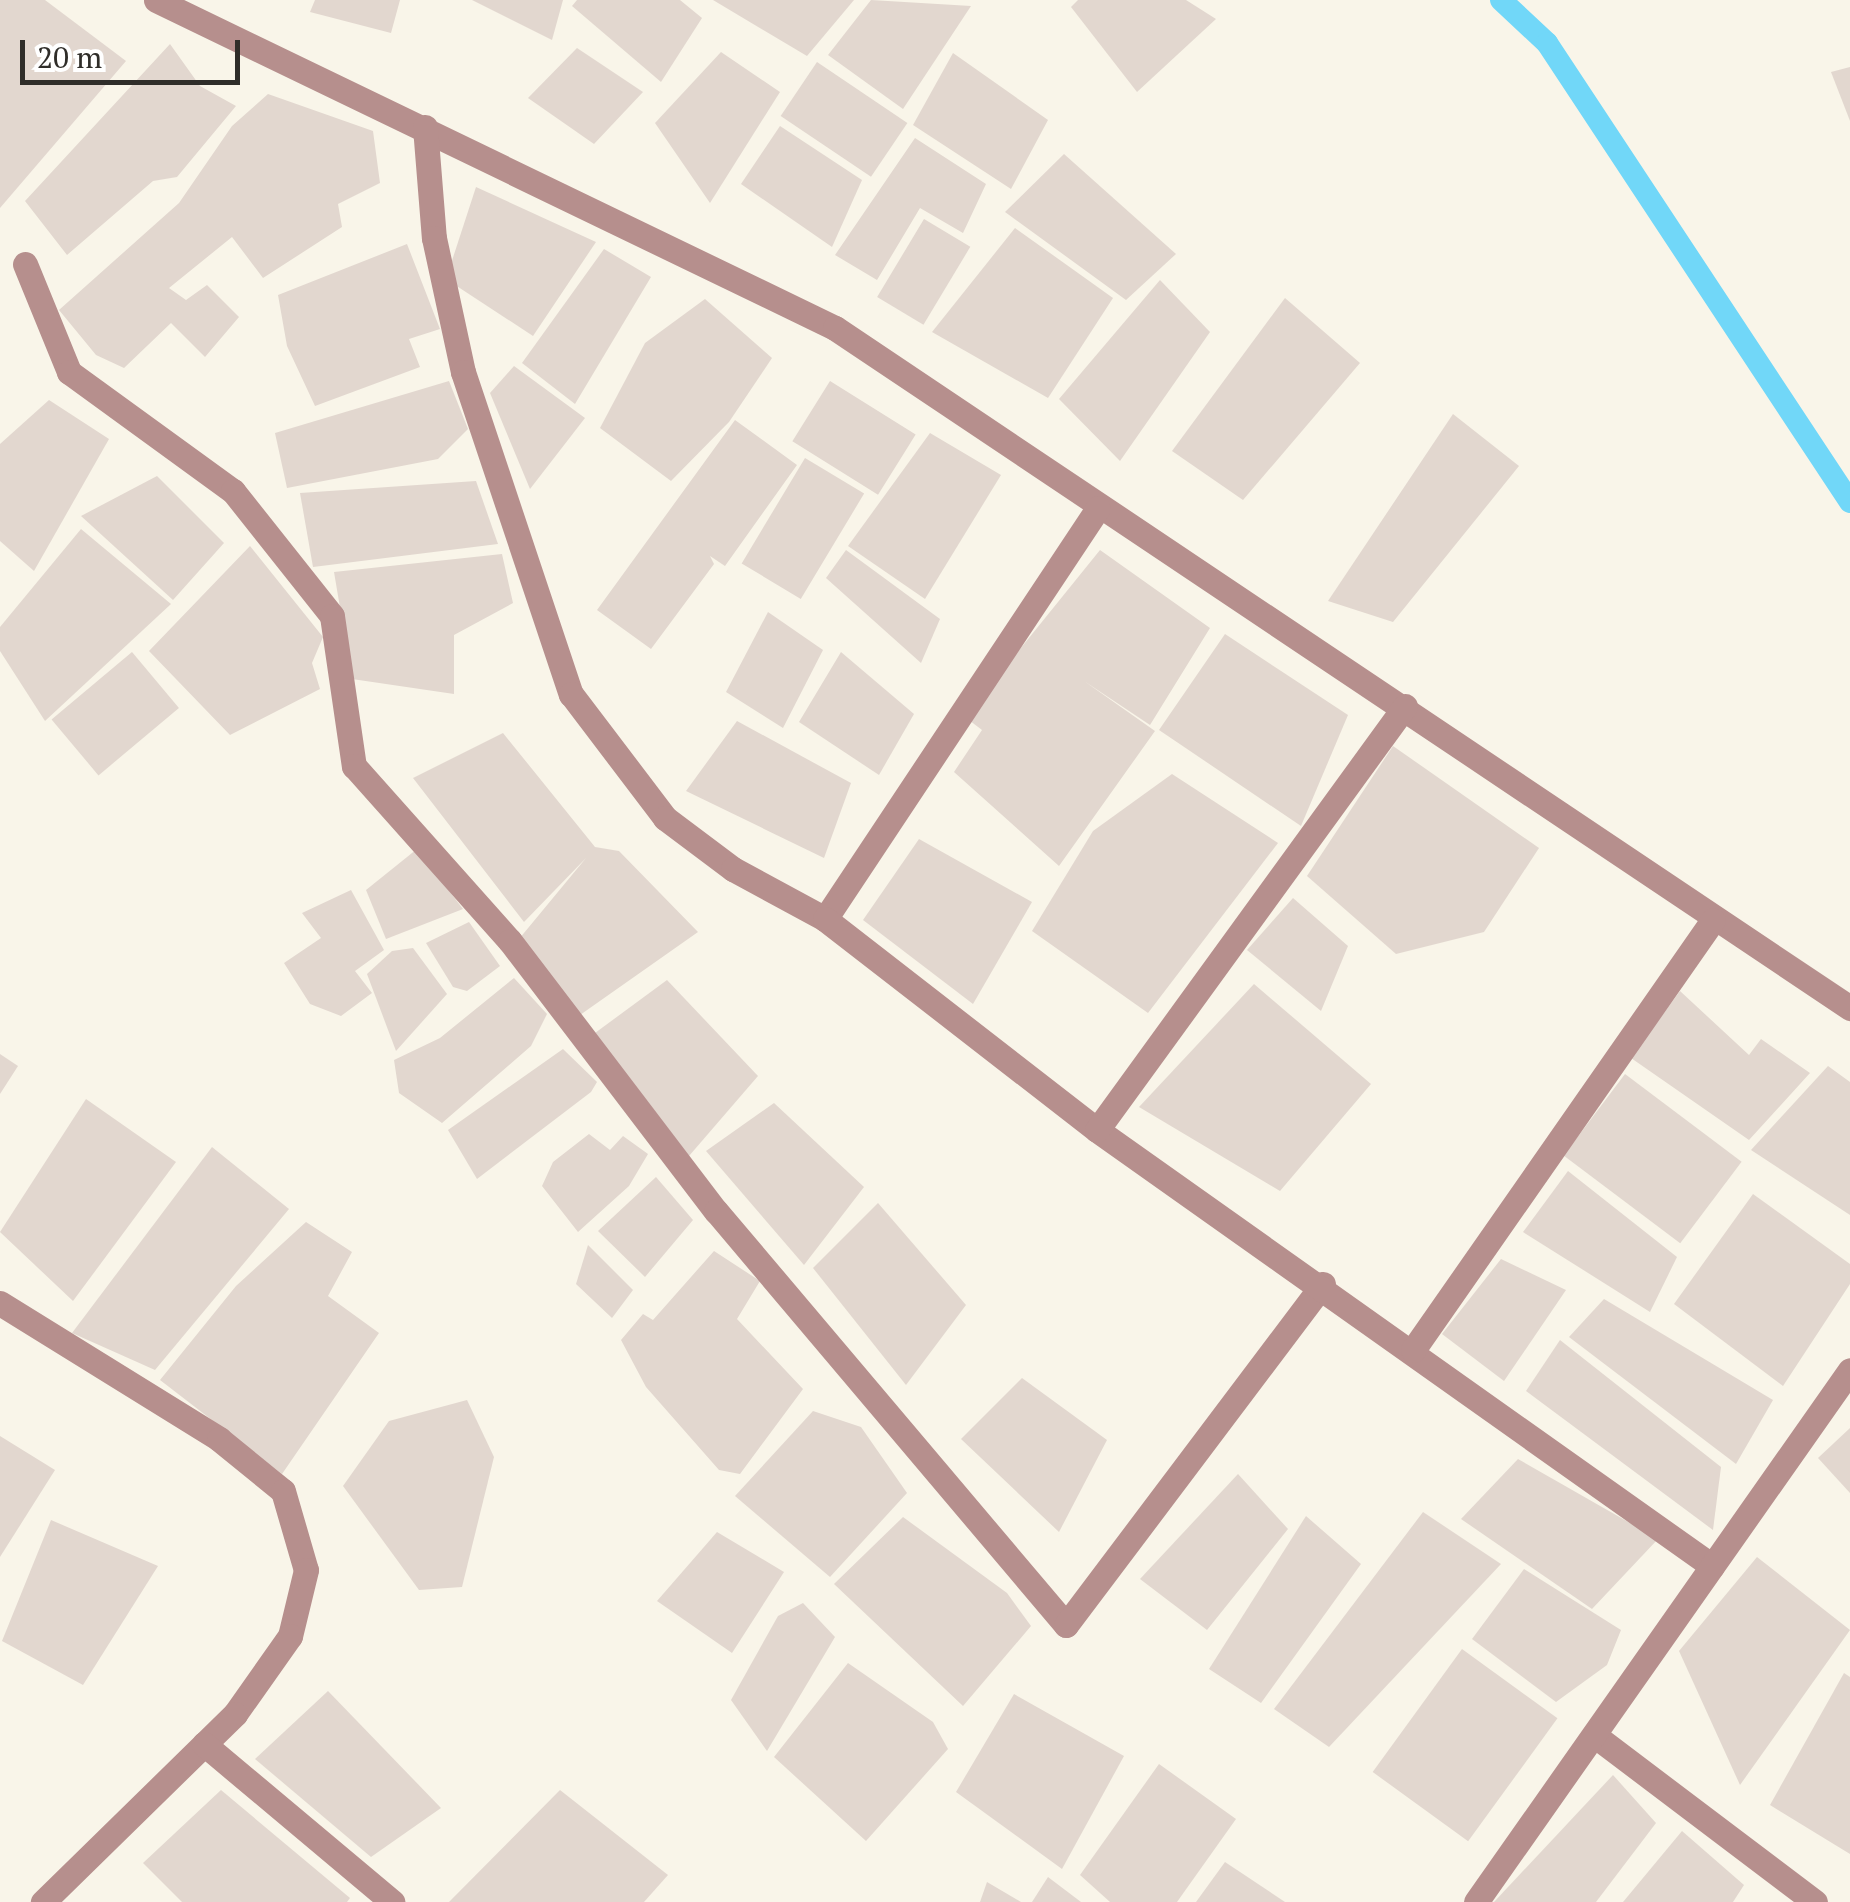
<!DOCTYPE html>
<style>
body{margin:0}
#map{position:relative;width:1850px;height:1902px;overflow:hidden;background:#f9f5e9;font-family:"PT Serif",serif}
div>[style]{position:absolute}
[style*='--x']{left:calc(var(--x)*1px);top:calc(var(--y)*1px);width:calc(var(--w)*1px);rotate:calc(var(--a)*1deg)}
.stream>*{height:22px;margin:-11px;padding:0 11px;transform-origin:11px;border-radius:11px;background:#71d7f8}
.building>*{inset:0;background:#e2d7cf;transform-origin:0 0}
.minor>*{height:25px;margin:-12.5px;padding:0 12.5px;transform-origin:12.5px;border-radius:12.5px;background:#b68f8d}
span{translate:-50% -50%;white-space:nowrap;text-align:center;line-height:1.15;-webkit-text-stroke:10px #fff;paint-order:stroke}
.scale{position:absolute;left:20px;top:40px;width:220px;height:45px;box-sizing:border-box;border:5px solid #2f2d29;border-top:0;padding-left:12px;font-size:30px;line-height:35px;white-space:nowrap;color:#2f2d29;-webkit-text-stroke:8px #fff;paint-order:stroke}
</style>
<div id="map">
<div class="stream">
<div style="--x:1501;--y:0;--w:63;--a:43.1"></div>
<div style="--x:1547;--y:43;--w:550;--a:56.57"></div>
</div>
<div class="building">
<div style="clip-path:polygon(0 0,45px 0,126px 61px,0 208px)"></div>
<div style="clip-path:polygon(315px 0,400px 0,391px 33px,310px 12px)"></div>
<div style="clip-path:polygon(472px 0,563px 0,552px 40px)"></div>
<div style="clip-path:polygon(577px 0,680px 0,702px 18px,661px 82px,572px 6px)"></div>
<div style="clip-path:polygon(713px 0,854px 0,807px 56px)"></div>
<div style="clip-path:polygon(871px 0,971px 6px,903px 109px,828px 55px)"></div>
<div style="clip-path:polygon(1078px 0,1186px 0,1216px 19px,1137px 92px,1071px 7px)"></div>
<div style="clip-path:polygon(170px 44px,200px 86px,236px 106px,177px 177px,153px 181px,67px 255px,25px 201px)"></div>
<div style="clip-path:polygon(577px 48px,643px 92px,594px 144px,528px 98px)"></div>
<div style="clip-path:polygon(721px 52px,780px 92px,710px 203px,655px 123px)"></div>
<div style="clip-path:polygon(953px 53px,1048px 120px,1011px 189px,913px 125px)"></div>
<div style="left:817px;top:62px;width:109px;height:65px;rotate:34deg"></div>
<div style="clip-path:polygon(1850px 67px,1850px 121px,1831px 72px)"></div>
<div style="clip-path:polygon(268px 94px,373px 131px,380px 183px,338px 204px,342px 227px,263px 278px,232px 237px,169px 288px,186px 300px,207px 285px,239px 317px,205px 357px,171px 323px,124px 368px,96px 355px,59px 310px,179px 203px,232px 126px)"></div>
<div style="clip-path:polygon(780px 126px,862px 180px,832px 247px,741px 184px)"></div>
<div style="clip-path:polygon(915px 138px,986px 184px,963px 233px,920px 208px,877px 280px,835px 255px)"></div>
<div style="clip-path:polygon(1064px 154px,1176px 254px,1126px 300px,1005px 212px)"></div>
<div style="clip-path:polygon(476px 187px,596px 242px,533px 336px,446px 279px)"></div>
<div style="left:924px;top:219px;width:54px;height:91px;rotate:31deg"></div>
<div style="clip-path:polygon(1015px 228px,1113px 298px,1048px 398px,932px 332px)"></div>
<div style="clip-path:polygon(407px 244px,440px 329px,409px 339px,420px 367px,315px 406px,287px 346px,278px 295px)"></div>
<div style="clip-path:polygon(604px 249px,651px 277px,575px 404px,522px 363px)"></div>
<div style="clip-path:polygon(1160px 280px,1210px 332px,1120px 461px,1059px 399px)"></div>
<div style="clip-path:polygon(1285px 298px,1360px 363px,1243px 500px,1172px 451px)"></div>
<div style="clip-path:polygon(705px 299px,772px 358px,729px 422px,671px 481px,600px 428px,645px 343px)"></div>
<div style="clip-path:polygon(514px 366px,585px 418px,530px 489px,490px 393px)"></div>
<div style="clip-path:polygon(449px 381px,468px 429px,438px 459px,287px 488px,275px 433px)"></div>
<div style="left:830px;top:381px;width:101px;height:71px;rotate:32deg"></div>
<div style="clip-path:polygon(49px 400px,109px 439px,34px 571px,0 541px,0 444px)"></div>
<div style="clip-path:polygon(1453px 414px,1519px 466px,1393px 622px,1328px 601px)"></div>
<div style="clip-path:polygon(735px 420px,797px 465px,725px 566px,710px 556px,714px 564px,651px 649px,597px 610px)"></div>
<div style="clip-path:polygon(930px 433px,1001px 475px,925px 599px,848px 546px)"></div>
<div style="left:805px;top:458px;width:69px;height:123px;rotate:31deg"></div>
<div style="clip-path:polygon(157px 476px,224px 543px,173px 600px,81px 516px)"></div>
<div style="clip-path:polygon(476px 481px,498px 544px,313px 567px,300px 493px)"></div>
<div style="clip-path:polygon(81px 529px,171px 604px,45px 721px,0 651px,0 627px)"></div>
<div style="clip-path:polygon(250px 546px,323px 637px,312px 663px,320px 689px,230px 735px,149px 651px)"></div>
<div style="clip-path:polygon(846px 550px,940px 619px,921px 663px,826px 578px)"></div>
<div style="clip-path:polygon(1100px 550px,1210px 628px,1150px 725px,1084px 681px,1155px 731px,1059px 866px,954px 772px,982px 730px,965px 717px)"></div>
<div style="clip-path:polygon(502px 554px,513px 603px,454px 635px,454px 694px,352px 679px,334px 572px)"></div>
<div style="clip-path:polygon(768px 612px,823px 650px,783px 728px,726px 692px)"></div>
<div style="clip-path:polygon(1225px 634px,1348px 715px,1301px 826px,1159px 730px)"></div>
<div style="left:132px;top:652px;width:73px;height:105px;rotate:50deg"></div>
<div style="clip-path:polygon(841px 652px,914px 714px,879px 775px,799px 722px)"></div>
<div style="clip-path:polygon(737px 721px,851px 783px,824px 858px,686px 791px)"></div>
<div style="clip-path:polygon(503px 733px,595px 847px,619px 851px,698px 932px,580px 1015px,519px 939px,586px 858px,524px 922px,413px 778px)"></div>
<div style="clip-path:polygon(1393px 746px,1539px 848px,1484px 932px,1396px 954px,1307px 876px)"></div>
<div style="clip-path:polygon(1172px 774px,1278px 843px,1148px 1013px,1032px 931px,1093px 831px)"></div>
<div style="clip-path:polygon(919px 839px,1032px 902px,973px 1004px,863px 920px)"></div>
<div style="clip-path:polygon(417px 849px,463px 909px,386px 939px,366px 890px)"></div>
<div style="clip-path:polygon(351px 890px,384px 950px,355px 971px,372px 993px,341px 1016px,310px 1004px,284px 963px,321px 938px,302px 913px)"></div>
<div style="clip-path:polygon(1293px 898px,1348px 946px,1321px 1011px,1247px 950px)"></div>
<div style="clip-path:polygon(469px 922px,500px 966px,467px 991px,453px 987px,426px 943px)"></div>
<div style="clip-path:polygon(413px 948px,447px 994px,396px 1051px,367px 974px,392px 951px)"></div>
<div style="clip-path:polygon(514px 978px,547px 1014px,531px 1046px,442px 1123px,399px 1093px,394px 1060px,440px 1038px)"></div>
<div style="clip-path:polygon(667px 980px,758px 1076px,689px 1156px,595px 1033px)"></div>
<div style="clip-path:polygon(1254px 984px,1371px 1084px,1280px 1191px,1139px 1107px)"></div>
<div style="clip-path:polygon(1680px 991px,1749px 1055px,1761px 1039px,1810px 1073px,1749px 1140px,1631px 1058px)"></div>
<div style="clip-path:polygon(563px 1049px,597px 1082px,591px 1092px,477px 1179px,448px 1130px)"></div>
<div style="clip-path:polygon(0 1054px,18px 1066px,0 1094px)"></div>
<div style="clip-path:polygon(1828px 1066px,1850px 1082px,1850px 1215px,1751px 1150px)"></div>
<div style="left:1625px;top:1074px;width:146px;height:102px;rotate:37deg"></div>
<div style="clip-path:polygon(86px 1099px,176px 1162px,73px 1301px,0 1232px)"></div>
<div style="clip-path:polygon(774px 1103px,864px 1187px,804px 1265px,706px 1151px)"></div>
<div style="clip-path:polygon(589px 1134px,610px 1150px,623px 1136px,648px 1154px,629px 1186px,578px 1232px,542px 1186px,553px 1162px)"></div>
<div style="clip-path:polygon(212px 1147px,289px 1209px,155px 1370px,72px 1333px)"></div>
<div style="clip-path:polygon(1568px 1171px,1677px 1257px,1650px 1312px,1523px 1232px)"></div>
<div style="clip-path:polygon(656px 1177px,693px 1220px,645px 1277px,598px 1231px)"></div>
<div style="clip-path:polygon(1753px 1194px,1850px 1264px,1850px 1284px,1783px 1386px,1674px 1304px)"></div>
<div style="clip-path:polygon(878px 1203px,966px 1305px,906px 1385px,813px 1268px)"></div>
<div style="clip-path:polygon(306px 1222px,352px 1252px,328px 1296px,379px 1333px,282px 1474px,160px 1380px,236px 1286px)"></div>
<div style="clip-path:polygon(588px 1245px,633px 1290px,612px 1318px,576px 1284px)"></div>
<div style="clip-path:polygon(714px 1251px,760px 1281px,737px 1319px,803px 1389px,740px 1474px,719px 1470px,646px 1387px,621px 1340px,643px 1314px,653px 1320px)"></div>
<div style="clip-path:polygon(1501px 1259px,1566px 1290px,1504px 1381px,1442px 1334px)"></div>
<div style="clip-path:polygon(1604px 1299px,1773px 1400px,1736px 1464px,1569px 1337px)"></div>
<div style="clip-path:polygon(1560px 1340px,1721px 1467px,1713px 1530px,1526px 1391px)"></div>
<div style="clip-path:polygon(1022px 1378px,1107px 1440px,1059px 1532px,961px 1439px)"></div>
<div style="clip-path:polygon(467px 1400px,494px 1457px,462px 1587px,419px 1590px,343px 1486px,389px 1421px)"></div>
<div style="clip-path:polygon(813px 1411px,861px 1427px,907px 1493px,830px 1577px,735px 1496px)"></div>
<div style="clip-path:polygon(1850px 1428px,1850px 1493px,1818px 1458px)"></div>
<div style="clip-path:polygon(0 1436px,55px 1470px,0 1557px)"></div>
<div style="clip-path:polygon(1518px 1459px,1658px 1539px,1592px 1609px,1461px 1519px)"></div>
<div style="clip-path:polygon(1238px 1474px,1288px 1529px,1207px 1630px,1140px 1579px)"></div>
<div style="clip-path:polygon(1423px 1512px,1501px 1564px,1329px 1747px,1274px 1709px)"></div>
<div style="clip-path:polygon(1306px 1516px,1361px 1564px,1261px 1703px,1209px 1669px)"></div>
<div style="clip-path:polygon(903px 1517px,1007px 1593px,1031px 1626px,963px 1706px,834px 1584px)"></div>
<div style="clip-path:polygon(51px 1520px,158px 1566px,83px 1685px,2px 1641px)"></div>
<div style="clip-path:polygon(717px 1532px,784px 1572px,732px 1653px,657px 1601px)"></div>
<div style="clip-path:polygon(1757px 1557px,1850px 1630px,1740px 1785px,1679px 1651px)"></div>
<div style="clip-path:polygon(1524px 1569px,1621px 1630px,1607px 1665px,1556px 1702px,1472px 1639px)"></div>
<div style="clip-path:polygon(803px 1603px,835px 1637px,767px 1751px,731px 1700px,778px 1616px)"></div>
<div style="left:1462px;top:1649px;width:118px;height:152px;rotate:36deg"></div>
<div style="clip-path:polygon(848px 1663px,933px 1722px,948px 1749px,866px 1841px,774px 1757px)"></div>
<div style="clip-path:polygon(1844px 1673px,1850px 1677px,1850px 1854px,1770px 1805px)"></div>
<div style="clip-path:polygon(328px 1691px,441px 1808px,371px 1857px,255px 1759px)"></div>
<div style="clip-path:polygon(1014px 1694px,1124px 1756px,1062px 1869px,956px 1792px)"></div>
<div style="clip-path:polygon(1159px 1764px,1236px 1819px,1177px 1902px,1110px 1902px,1080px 1875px)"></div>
<div style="clip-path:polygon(1613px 1775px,1656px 1823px,1596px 1902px,1494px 1902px)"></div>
<div style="clip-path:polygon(221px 1790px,350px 1898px,347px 1902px,182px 1902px,143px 1863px)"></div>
<div style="clip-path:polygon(560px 1790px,668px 1875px,644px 1902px,449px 1902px)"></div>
<div style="clip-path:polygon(1682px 1831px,1744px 1885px,1733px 1902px,1623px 1902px)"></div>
<div style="clip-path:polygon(1225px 1862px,1285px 1902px,1196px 1902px)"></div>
<div style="clip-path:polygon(1048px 1877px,1081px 1902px,1032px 1902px)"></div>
<div style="clip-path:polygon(987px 1882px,1021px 1902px,980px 1902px)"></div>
</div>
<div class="minor">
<div style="--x:156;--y:0;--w:754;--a:25.78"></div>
<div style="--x:835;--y:328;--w:1222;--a:33.82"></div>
<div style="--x:425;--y:127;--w:111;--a:85.4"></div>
<div style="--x:434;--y:238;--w:137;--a:77.8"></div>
<div style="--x:463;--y:372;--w:340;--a:71.5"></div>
<div style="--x:571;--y:694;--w:156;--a:52.8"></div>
<div style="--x:665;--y:818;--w:85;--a:36.9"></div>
<div style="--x:733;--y:869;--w:105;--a:28.5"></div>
<div style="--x:825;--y:919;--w:493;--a:-56.4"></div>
<div style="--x:25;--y:264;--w:117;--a:67.8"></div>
<div style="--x:69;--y:372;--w:203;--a:36"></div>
<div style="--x:233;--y:491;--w:159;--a:51.6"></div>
<div style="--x:332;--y:616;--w:152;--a:81.7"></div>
<div style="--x:354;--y:766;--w:234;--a:48.3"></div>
<div style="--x:510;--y:941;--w:340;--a:52.7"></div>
<div style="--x:716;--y:1211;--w:542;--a:49.79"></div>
<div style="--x:1066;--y:1625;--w:427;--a:-53"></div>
<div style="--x:825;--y:919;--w:344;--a:37.8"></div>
<div style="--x:1097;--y:1130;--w:754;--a:35.33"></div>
<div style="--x:1097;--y:1130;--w:524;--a:-54"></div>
<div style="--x:0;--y:1303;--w:258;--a:31.8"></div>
<div style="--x:219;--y:1439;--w:82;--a:39.1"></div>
<div style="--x:283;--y:1491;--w:82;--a:73.8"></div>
<div style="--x:306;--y:1570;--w:68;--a:103.6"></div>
<div style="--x:290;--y:1636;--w:95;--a:125.2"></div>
<div style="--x:235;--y:1714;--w:269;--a:135.6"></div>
<div style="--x:1413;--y:1350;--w:524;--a:-55.1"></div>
<div style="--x:1594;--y:1735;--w:277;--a:37.1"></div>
<div style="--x:204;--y:1744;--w:246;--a:40"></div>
<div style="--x:1476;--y:1902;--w:650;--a:-54.89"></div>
</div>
<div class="scale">20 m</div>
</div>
